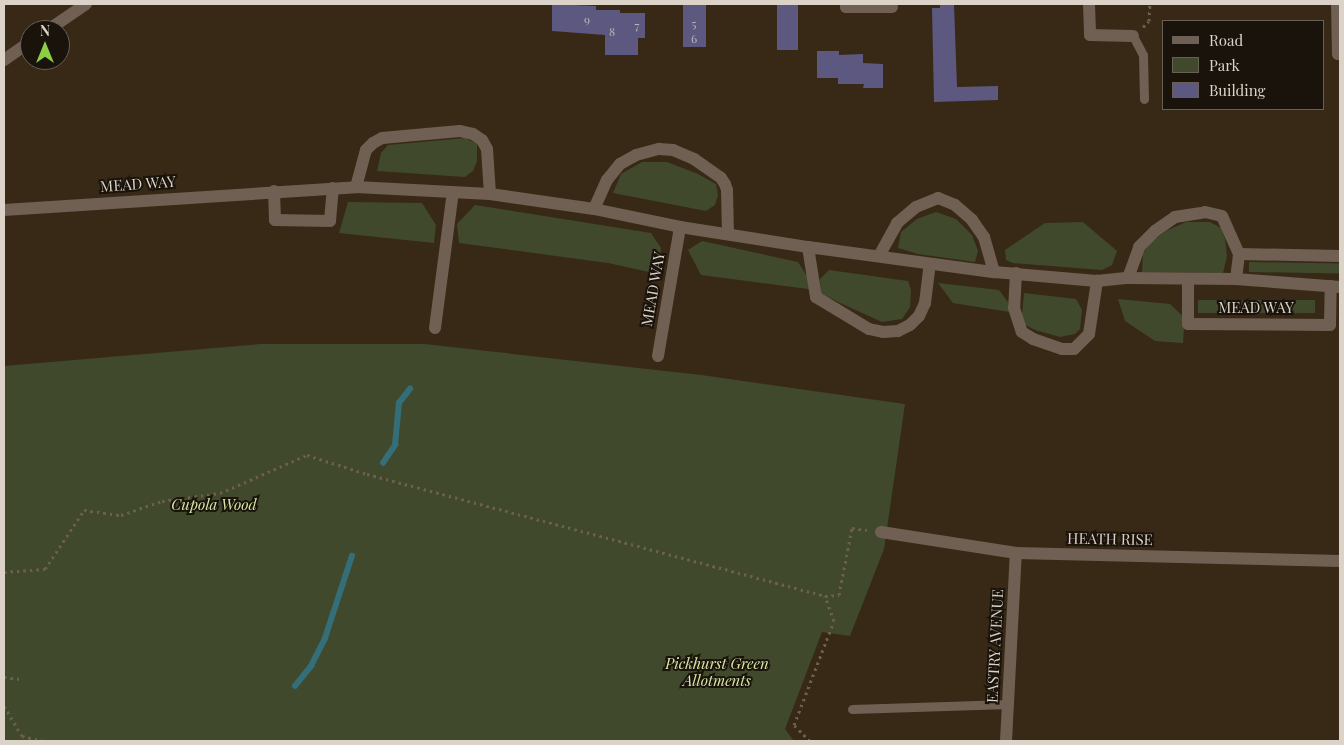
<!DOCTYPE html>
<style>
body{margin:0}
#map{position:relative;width:1344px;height:745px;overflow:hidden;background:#372916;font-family:"Playfair Display",serif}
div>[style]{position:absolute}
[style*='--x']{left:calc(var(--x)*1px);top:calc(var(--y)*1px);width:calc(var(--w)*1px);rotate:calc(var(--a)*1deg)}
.green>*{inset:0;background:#41492c;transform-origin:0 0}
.stream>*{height:5.5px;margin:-2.75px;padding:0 2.75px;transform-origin:2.75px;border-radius:2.75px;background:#346f79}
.building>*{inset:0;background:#5d587f;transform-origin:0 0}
.path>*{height:3px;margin-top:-1.5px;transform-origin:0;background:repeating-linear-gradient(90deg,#6c5f4f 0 2.5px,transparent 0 6.5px)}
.service>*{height:9px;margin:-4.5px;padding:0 4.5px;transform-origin:4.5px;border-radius:4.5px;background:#705f53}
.minor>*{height:12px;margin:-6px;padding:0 6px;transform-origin:6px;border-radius:6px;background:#705f53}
.tertiary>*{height:12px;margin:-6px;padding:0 6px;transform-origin:6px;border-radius:6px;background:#705f53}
span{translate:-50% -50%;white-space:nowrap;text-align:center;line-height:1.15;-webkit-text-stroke:4px #1a130b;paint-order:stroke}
.number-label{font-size:12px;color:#bcb4b6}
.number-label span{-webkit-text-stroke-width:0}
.street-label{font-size:15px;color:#dcd3c8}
.park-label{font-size:15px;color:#d6e9a3;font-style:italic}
.frame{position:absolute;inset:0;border:5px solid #dcd3c8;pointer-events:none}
.legend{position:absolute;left:1162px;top:20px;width:162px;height:90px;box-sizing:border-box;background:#1a130b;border:1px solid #686057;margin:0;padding:6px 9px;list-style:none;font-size:15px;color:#dcd3c8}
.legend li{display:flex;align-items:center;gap:10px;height:25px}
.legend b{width:25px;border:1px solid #686057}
.north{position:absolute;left:20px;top:20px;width:50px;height:50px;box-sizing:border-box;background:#1a130b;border:1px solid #686057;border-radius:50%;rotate:0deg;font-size:14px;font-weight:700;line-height:20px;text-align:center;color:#dcd3c8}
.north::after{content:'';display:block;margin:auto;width:18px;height:22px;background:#8dce44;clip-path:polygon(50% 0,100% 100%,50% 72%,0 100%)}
</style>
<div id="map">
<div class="green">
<div style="clip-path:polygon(465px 138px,477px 144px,477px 161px,473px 171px,465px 177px,377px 171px,381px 153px,388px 145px)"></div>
<div style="clip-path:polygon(642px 162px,667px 162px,698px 174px,716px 184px,718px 195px,715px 205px,706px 211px,613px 193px,621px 174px)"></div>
<div style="clip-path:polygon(348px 202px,422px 203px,436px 225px,434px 243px,339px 233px)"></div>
<div style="clip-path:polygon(475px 205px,651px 233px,661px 248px,658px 274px,608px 263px,459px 243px,457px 224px)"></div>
<div style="clip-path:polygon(936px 212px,956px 219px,972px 235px,978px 251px,975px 262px,918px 254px,898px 248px,901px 232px,917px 219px)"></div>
<div style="clip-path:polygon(1083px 222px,1117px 251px,1112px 265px,1102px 270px,1013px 263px,1006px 260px,1005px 250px,1045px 223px)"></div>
<div style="clip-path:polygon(1186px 222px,1210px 222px,1221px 228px,1225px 239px,1227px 256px,1223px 273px,1142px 272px,1143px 254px,1149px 244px,1166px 231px)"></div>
<div style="clip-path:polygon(702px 241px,798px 262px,816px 290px,701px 275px,688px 250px)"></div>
<div style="left:1249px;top:262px;width:91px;height:10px;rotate:1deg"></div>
<div style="clip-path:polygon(829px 270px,908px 281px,911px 290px,910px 307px,902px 319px,882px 322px,838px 302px,821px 293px,820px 279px)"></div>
<div style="clip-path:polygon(938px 283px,999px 290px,1016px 313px,953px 303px)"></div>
<div style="clip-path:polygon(1024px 293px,1076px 299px,1082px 310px,1080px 329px,1075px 334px,1060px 337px,1035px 330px,1024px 324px,1022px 315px)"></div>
<div style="clip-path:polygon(1118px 299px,1170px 304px,1193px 326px,1184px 327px,1183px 343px,1155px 341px,1125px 321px)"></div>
<div style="left:1198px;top:300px;width:117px;height:13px"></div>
<div style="clip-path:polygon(261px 344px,424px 344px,701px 375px,905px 404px,884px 549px,850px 636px,822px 632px,785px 729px,794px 741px,4px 741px,4px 366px)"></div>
</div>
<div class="stream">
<div style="--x:383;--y:463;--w:22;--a:-56"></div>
<div style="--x:395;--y:445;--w:42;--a:-84.6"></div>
<div style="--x:399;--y:403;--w:18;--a:-52"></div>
<div style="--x:295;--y:686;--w:26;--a:-51"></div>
<div style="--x:311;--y:666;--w:31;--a:-63"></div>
<div style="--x:325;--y:638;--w:86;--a:-71.8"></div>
</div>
<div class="building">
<div style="clip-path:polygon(552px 4px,596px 6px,596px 10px,620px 10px,620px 13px,645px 13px,645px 38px,638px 38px,638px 55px,605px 55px,605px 35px,552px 31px)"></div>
<div style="left:683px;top:4px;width:23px;height:43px"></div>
<div style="left:777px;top:4px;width:21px;height:46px"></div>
<div style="clip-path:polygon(940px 4px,954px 4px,957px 87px,998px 86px,998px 100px,934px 102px,932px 8px,940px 8px)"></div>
<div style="clip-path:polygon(817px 51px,839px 51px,839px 55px,863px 54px,863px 63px,883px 64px,883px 88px,863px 88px,864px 84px,838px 84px,838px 78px,817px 78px)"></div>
</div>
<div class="path">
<div style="--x:1143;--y:27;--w:8;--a:-45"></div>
<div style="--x:1149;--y:21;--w:17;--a:-87"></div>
<div style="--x:4;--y:572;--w:41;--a:-4.2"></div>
<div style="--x:45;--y:569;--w:71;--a:-56.5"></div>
<div style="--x:84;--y:510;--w:37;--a:8"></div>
<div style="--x:121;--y:515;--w:43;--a:-18.9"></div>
<div style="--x:162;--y:501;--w:59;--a:-7.9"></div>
<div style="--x:220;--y:493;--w:95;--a:-23.6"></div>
<div style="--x:307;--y:455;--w:63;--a:17.6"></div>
<div style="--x:367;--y:474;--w:474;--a:14.9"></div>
<div style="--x:825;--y:596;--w:14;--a:-4"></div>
<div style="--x:839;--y:595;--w:68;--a:-79"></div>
<div style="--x:852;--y:528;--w:15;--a:8"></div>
<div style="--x:4;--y:677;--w:16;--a:7"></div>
<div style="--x:4;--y:706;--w:35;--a:59"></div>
<div style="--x:22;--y:736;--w:22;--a:13"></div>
<div style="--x:810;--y:741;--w:23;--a:-135"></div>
<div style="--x:794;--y:725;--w:111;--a:-69"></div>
<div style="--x:834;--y:621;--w:27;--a:-110"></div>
</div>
<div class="service">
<div style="--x:1133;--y:36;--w:21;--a:62"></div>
<div style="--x:1143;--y:55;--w:44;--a:88.7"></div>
<div style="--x:852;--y:709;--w:157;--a:-1.8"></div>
</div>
<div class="minor">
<div style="--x:846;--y:4;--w:3;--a:90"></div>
<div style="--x:846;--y:7;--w:46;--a:0"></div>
<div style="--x:1089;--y:4;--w:31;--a:88"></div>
<div style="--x:1090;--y:35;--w:43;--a:1.3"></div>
<div style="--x:1337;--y:4;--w:50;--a:88.9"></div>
<div style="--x:1338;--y:54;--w:2;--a:0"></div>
<div style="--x:48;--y:30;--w:46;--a:-34.4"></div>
<div style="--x:4;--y:60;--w:32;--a:-35"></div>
<div style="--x:356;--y:187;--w:38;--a:-75"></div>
<div style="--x:366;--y:150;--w:10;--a:-45"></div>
<div style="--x:373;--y:143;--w:10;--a:-29"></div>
<div style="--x:382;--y:138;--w:78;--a:-5.1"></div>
<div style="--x:460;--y:131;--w:13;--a:13"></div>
<div style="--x:473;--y:134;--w:11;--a:34"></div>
<div style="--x:482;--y:140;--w:10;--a:61"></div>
<div style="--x:487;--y:149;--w:45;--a:86.2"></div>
<div style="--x:274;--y:191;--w:29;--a:88"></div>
<div style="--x:275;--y:220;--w:55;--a:1"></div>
<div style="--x:330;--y:221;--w:33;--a:-85"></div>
<div style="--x:594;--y:209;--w:32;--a:-66"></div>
<div style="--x:607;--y:180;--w:21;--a:-51"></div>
<div style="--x:620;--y:164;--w:18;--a:-29"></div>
<div style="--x:636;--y:155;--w:24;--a:-15"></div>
<div style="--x:659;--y:149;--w:14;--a:4"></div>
<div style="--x:673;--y:150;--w:23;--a:23"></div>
<div style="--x:694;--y:159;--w:33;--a:35"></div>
<div style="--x:721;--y:178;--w:7;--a:56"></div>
<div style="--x:725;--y:184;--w:6;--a:72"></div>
<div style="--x:727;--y:190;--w:43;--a:88.7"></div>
<div style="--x:808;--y:247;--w:51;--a:80.9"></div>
<div style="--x:816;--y:297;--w:62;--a:31.1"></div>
<div style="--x:869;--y:329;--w:14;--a:12"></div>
<div style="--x:883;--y:332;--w:15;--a:-4"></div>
<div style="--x:898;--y:331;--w:13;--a:-27"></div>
<div style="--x:910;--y:325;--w:13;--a:-45"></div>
<div style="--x:919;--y:316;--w:14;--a:-65"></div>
<div style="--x:925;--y:303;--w:39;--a:-83"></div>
<div style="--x:879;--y:256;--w:38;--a:-61"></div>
<div style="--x:897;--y:223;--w:25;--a:-40"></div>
<div style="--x:916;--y:207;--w:24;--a:-22"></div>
<div style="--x:938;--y:198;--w:18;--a:22"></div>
<div style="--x:955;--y:205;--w:23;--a:41"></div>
<div style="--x:972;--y:220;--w:21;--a:55"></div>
<div style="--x:984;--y:237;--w:36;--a:74"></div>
<div style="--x:1016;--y:273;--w:35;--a:93"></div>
<div style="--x:1014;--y:308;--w:25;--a:72"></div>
<div style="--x:1022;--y:332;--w:13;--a:32"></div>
<div style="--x:1033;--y:339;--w:31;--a:19"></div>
<div style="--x:1062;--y:349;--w:12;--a:0"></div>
<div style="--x:1074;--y:349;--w:21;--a:-45"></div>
<div style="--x:1089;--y:334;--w:54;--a:-81.4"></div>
<div style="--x:1128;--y:278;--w:33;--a:-70"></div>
<div style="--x:1139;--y:247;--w:23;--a:-45"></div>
<div style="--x:1155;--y:231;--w:24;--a:-35"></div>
<div style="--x:1175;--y:217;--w:30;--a:-9"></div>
<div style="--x:1205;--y:212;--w:17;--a:13"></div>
<div style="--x:1222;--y:216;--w:42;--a:65.9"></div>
<div style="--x:1239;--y:254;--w:101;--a:1.1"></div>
<div style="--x:1188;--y:279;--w:45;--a:90"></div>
<div style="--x:1188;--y:324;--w:142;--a:0.4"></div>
<div style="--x:1330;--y:325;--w:39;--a:-89"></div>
<div style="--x:1236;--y:279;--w:25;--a:-83"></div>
<div style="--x:435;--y:328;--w:137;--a:-82.5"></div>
<div style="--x:658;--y:356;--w:131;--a:-80.3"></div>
<div style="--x:881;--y:532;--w:137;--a:8.8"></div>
<div style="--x:1016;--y:553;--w:324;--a:1.4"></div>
<div style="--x:1006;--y:741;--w:188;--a:-87"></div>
</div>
<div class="tertiary">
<div style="--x:4;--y:210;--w:353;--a:-3.7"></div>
<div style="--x:356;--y:187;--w:134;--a:3"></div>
<div style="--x:490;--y:194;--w:105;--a:8.2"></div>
<div style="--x:594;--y:209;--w:88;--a:11.8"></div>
<div style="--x:680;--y:227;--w:130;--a:8.9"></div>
<div style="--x:808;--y:247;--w:188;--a:7.7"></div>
<div style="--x:994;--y:272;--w:103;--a:5"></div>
<div style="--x:1097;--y:281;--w:31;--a:-6"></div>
<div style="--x:1128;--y:278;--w:108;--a:0.5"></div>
<div style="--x:1236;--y:279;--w:104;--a:4.4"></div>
</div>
<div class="number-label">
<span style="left:587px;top:20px">9</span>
<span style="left:694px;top:24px">5</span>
<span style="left:637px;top:26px">7</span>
<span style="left:612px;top:32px">8</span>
<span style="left:694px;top:39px">6</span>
</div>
<div class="street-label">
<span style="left:138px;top:184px;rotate:-4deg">MEAD WAY</span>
<span style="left:653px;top:289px;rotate:-80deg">MEAD WAY</span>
<span style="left:1256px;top:308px">MEAD WAY</span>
<span style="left:1110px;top:539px;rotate:1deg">HEATH RISE</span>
<span style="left:995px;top:646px;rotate:-87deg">EASTRY AVENUE</span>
</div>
<div class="park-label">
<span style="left:214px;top:505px">Cupola Wood</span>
<span style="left:717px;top:672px">Pickhurst Green<br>Allotments</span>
</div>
<div class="frame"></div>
<ul class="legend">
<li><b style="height:6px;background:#705f53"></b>Road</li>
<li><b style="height:14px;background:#41492c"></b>Park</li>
<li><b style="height:14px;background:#5d587f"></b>Building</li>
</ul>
<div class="north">N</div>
</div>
